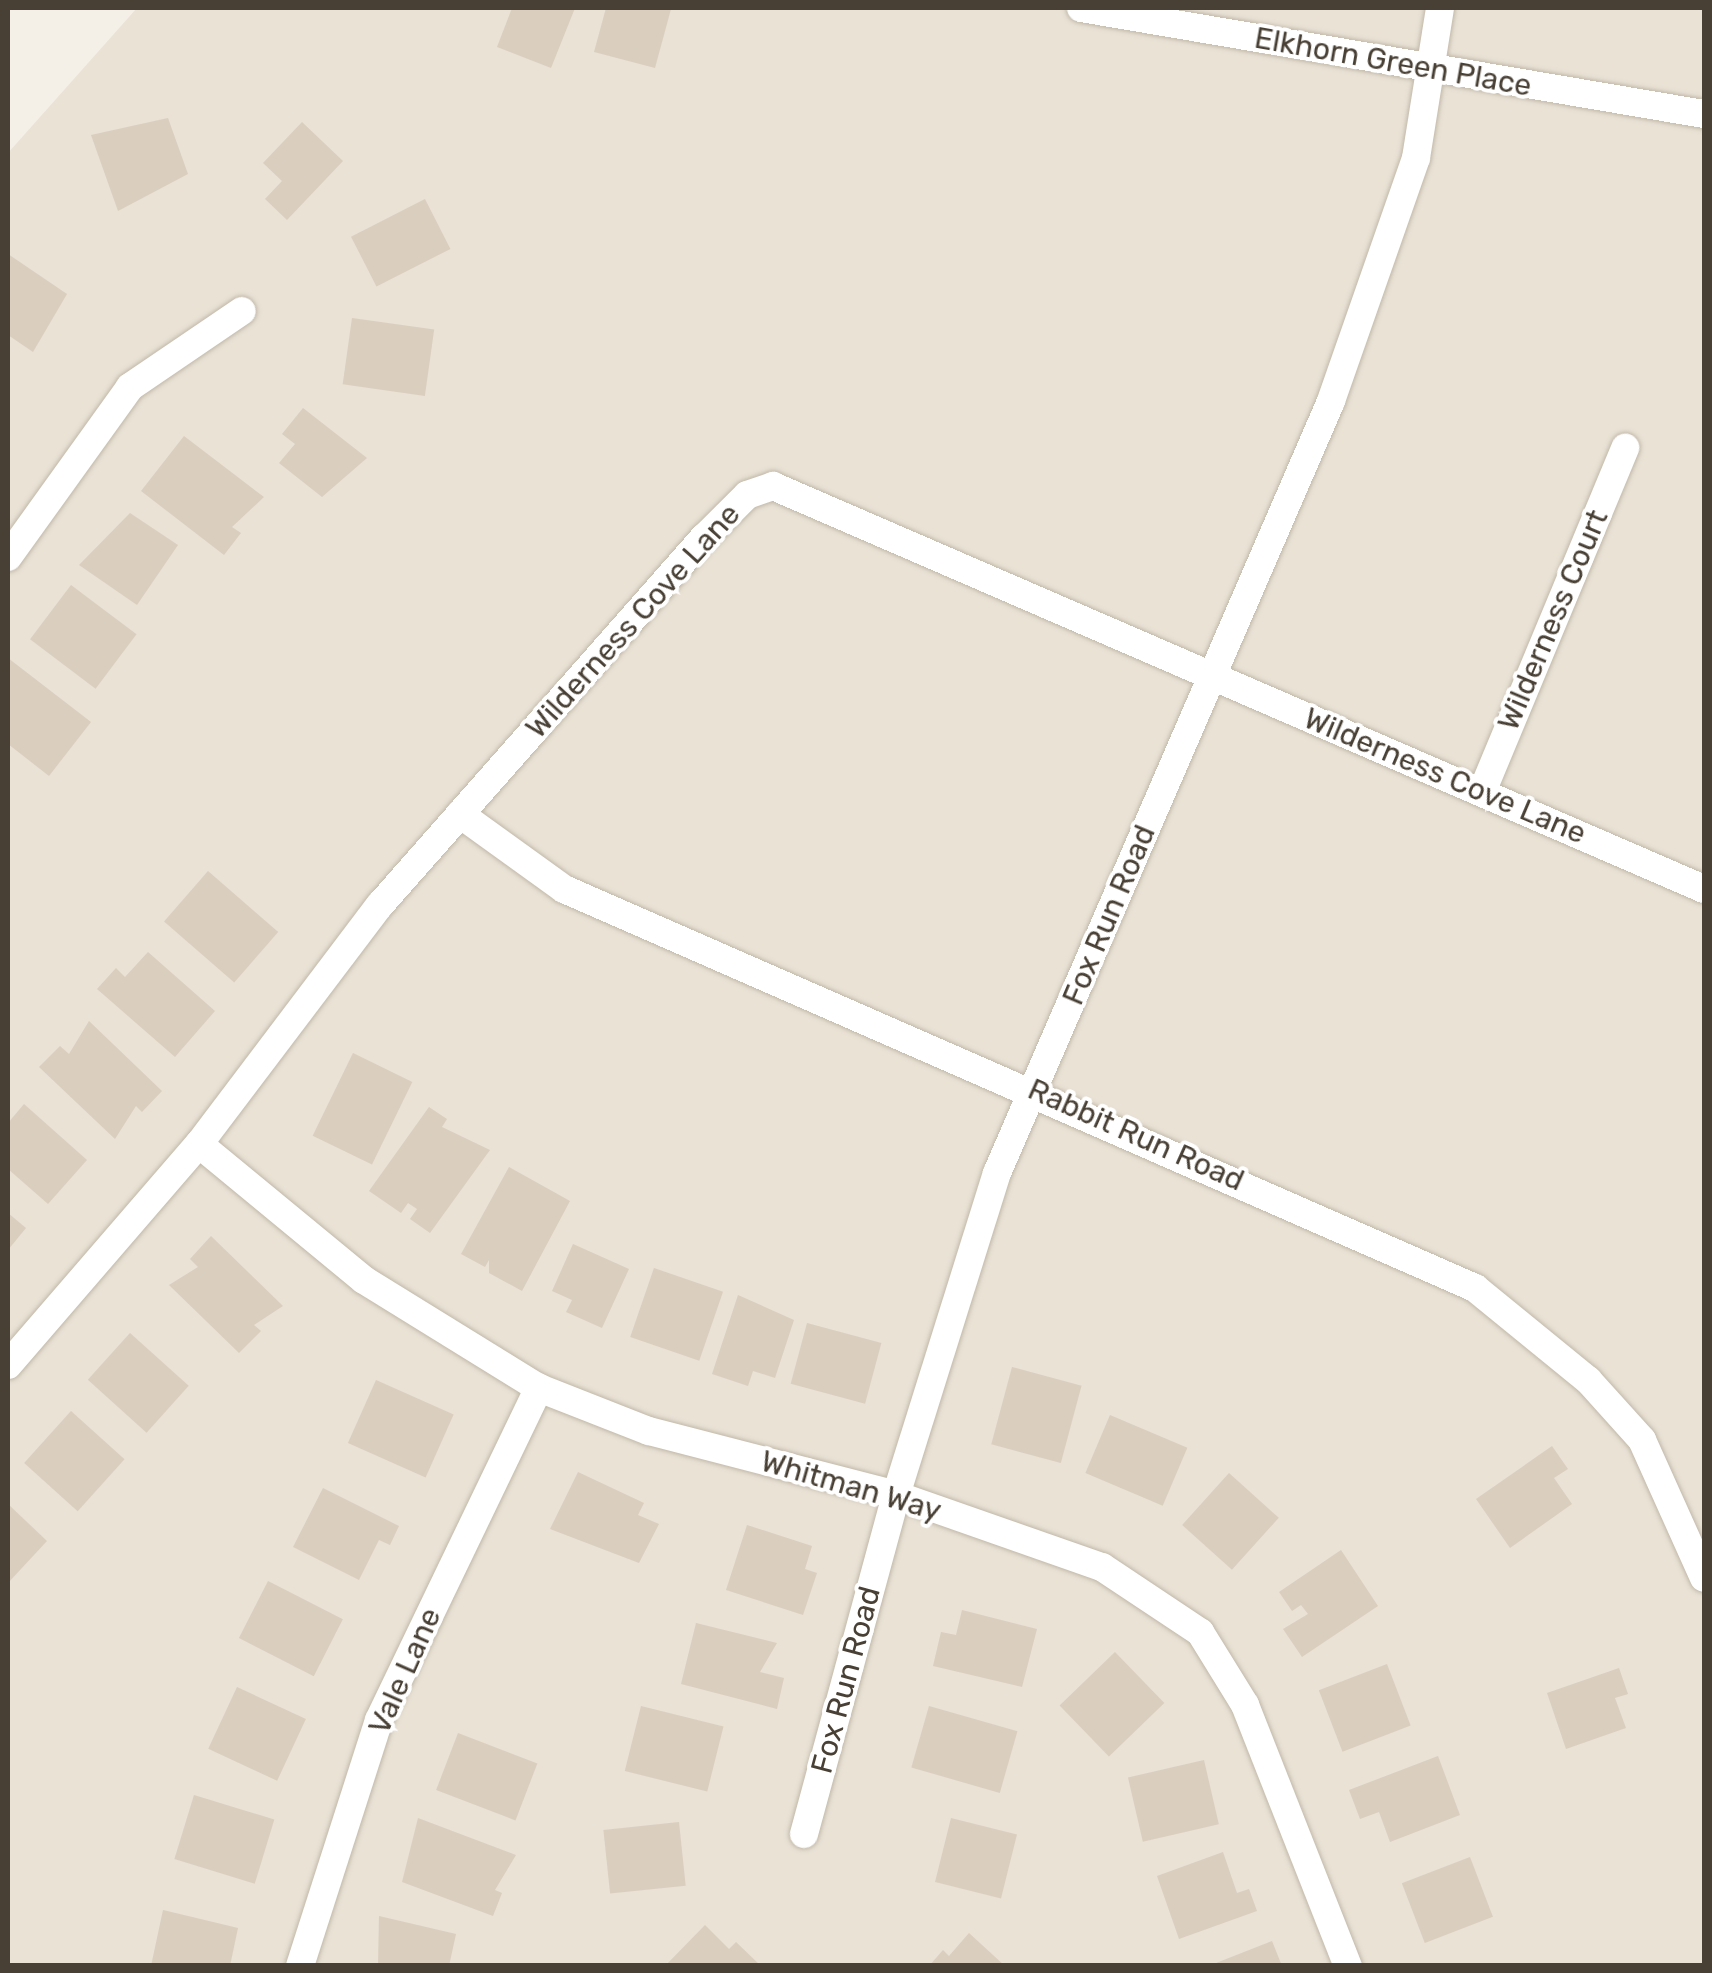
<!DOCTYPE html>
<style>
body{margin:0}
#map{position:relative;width:1712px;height:1973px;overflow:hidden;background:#f5f0e7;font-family:Rubik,sans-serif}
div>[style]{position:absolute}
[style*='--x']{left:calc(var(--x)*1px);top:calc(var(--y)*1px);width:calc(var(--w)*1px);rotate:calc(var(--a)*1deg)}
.residential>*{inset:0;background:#e9e2d5}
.building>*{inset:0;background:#dacebf;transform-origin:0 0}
.roads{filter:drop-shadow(0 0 2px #c1b8a9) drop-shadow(0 0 2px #c1b8a9)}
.street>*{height:28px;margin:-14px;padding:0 14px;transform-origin:14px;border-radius:14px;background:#fff}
span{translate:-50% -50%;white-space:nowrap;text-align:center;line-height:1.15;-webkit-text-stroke:8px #fff;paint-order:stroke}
.street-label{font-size:30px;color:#494035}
.frame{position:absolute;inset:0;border:10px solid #494035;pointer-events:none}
</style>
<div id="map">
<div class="residential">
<div style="clip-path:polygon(137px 8px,1704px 8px,1704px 1965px,8px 1966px,8px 153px)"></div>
</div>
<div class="building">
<div style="clip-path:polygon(512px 8px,575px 8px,551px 68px,497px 47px)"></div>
<div style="clip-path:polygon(606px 8px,671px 9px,655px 68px,594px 52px)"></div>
<div style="clip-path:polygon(168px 118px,188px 174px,118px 211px,91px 135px)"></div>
<div style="clip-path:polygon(302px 122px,343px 161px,287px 220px,265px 199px,282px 181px,263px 163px)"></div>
<div style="left:425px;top:199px;width:56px;height:83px;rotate:63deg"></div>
<div style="clip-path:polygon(8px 254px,67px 294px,33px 352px,8px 335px)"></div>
<div style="left:352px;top:318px;width:83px;height:67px;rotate:8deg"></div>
<div style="clip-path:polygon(303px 408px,367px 458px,322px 497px,279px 463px,295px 444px,282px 434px)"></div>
<div style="clip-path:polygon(184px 436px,264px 497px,232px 527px,241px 533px,224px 555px,141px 491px)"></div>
<div style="clip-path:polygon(130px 513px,178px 545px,137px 605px,79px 565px)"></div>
<div style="left:71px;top:585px;width:82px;height:68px;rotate:37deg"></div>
<div style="clip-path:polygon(8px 658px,91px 722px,49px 776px,8px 744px)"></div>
<div style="left:208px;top:871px;width:93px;height:67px;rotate:41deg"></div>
<div style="clip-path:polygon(148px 952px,215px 1011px,175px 1057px,97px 989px,116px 968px,125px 977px)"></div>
<div style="clip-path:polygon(89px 1021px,162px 1091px,142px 1112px,136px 1106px,115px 1139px,39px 1067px,60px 1046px,69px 1054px)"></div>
<div style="left:353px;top:1053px;width:66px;height:92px;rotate:26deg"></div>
<div style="clip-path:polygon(24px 1104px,87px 1160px,48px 1204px,8px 1169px,8px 1123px)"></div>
<div style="clip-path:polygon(429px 1107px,447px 1119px,442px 1127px,490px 1150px,430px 1233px,410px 1219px,417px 1209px,408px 1203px,401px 1213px,369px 1191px)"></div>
<div style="clip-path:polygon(509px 1167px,570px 1201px,522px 1291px,489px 1273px,489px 1260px,485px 1267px,461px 1254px)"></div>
<div style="clip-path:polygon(8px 1213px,26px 1228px,8px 1250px)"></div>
<div style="clip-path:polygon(211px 1236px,283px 1306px,254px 1325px,261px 1331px,239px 1353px,169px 1285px,198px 1267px,190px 1259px)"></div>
<div style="clip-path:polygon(573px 1244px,629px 1269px,602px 1328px,566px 1312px,572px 1300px,552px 1291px)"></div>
<div style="left:654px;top:1268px;width:73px;height:73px;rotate:19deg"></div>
<div style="clip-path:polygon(738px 1295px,794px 1320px,775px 1378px,753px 1371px,748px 1386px,712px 1374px)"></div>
<div style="left:807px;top:1323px;width:77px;height:63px;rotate:15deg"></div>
<div style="left:130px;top:1333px;width:79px;height:63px;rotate:42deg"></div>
<div style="left:1012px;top:1367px;width:72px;height:80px;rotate:15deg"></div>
<div style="left:376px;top:1380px;width:85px;height:69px;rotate:24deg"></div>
<div style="left:71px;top:1411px;width:72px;height:70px;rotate:42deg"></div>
<div style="left:1110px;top:1415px;width:84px;height:63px;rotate:23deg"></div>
<div style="clip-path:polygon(1552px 1446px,1568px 1469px,1554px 1478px,1572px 1504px,1510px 1548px,1476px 1499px)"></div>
<div style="clip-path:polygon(578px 1472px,644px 1503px,638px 1515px,659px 1524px,639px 1563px,550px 1529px)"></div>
<div style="left:1229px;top:1473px;width:67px;height:70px;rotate:42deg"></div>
<div style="clip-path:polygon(323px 1488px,399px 1526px,390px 1545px,379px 1540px,359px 1580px,293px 1547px)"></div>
<div style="clip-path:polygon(8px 1504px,47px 1541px,8px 1583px)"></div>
<div style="clip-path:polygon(747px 1525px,812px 1546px,805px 1569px,817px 1573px,803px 1615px,726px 1590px)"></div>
<div style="clip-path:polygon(1341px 1550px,1378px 1606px,1302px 1657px,1283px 1629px,1308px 1614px,1301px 1605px,1292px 1611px,1279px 1592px)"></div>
<div style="left:268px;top:1581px;width:84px;height:64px;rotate:27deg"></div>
<div style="clip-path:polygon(962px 1610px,1037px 1629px,1022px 1687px,933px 1666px,941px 1632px,956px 1635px)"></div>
<div style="clip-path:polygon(696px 1623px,777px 1643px,760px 1672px,784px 1678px,777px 1709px,681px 1684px)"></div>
<div style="left:1115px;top:1652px;width:71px;height:77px;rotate:46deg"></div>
<div style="left:1387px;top:1664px;width:66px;height:73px;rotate:69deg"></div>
<div style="clip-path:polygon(1619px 1668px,1628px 1694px,1615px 1698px,1626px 1728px,1566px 1749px,1547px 1693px)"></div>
<div style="left:237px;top:1687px;width:76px;height:68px;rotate:25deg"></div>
<div style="left:641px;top:1706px;width:85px;height:67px;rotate:14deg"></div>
<div style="left:929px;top:1706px;width:92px;height:64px;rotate:16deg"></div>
<div style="left:458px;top:1733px;width:85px;height:61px;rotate:21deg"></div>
<div style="clip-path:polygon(1438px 1756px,1460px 1815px,1390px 1842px,1379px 1812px,1360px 1819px,1349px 1790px)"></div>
<div style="left:1204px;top:1760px;width:66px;height:78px;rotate:77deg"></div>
<div style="left:194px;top:1795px;width:84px;height:67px;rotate:17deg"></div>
<div style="clip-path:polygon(418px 1818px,516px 1855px,495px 1890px,502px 1893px,493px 1916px,402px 1882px)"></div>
<div style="left:951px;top:1818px;width:68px;height:66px;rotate:14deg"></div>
<div style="left:679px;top:1822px;width:64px;height:76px;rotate:84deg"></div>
<div style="clip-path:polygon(1223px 1852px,1237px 1893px,1249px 1889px,1257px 1911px,1179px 1939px,1157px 1876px)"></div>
<div style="left:1470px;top:1857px;width:64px;height:73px;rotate:69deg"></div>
<div style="clip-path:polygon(163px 1910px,238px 1928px,230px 1966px,151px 1966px)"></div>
<div style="clip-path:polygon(379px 1916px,456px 1934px,449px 1966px,378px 1966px)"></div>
<div style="clip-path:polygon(705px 1925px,729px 1949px,736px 1942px,761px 1966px,665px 1966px)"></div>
<div style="clip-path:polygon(969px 1933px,1005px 1966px,929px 1966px,943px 1950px,949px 1956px)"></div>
<div style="clip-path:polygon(1272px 1941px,1282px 1966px,1211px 1966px,1211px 1965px)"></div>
</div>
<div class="roads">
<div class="street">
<div style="--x:1081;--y:8;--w:632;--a:9.66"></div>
<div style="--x:8;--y:557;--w:209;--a:-54.3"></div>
<div style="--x:130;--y:387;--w:135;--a:-34.2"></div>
<div style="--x:1482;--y:792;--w:373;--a:-67.4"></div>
<div style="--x:460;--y:814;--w:128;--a:35.8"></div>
<div style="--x:564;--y:889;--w:995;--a:23.65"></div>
<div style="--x:1475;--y:1288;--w:146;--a:39.2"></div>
<div style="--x:1588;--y:1380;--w:81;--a:48"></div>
<div style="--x:1642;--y:1440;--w:151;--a:65.8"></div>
<div style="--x:199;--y:1144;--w:214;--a:39.5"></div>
<div style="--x:364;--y:1280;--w:206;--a:31.7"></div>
<div style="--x:539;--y:1388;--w:118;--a:21.4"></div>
<div style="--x:649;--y:1431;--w:255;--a:14.5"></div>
<div style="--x:896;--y:1495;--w:218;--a:19.3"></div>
<div style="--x:1102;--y:1567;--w:118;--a:33.6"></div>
<div style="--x:1200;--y:1632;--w:86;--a:58.3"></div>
<div style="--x:1245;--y:1705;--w:281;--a:68.5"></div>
<div style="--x:8;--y:1365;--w:292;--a:-49.2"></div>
<div style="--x:199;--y:1144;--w:300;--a:-52.9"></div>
<div style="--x:380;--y:905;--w:491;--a:-48.6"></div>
<div style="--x:705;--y:537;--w:59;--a:-45"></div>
<div style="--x:747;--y:495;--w:28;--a:-19"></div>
<div style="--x:773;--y:486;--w:1014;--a:23.41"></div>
<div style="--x:804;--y:1834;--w:351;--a:-74.8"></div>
<div style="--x:896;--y:1495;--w:337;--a:-72.6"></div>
<div style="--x:997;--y:1173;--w:841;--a:-66.6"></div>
<div style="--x:1331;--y:401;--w:257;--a:-70.7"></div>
<div style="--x:1416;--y:158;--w:152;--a:-80.9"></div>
<div style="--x:300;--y:1966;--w:258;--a:-72.2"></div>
<div style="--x:379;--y:1720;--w:369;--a:-64.3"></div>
</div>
</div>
<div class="street-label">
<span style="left:1393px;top:62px;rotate:10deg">Elkhorn Green Place</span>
<span style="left:1553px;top:620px;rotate:-67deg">Wilderness Court</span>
<span style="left:633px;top:621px;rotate:-48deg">Wilderness Cove Lane</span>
<span style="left:1445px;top:776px;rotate:23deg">Wilderness Cove Lane</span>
<span style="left:1109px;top:915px;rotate:-67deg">Fox Run Road</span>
<span style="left:1136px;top:1135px;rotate:24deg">Rabbit Run Road</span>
<span style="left:851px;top:1486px;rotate:16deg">Whitman Way</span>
<span style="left:405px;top:1671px;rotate:-66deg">Vale Lane</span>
<span style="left:846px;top:1680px;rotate:-75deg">Fox Run Road</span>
</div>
<div class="frame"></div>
</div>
